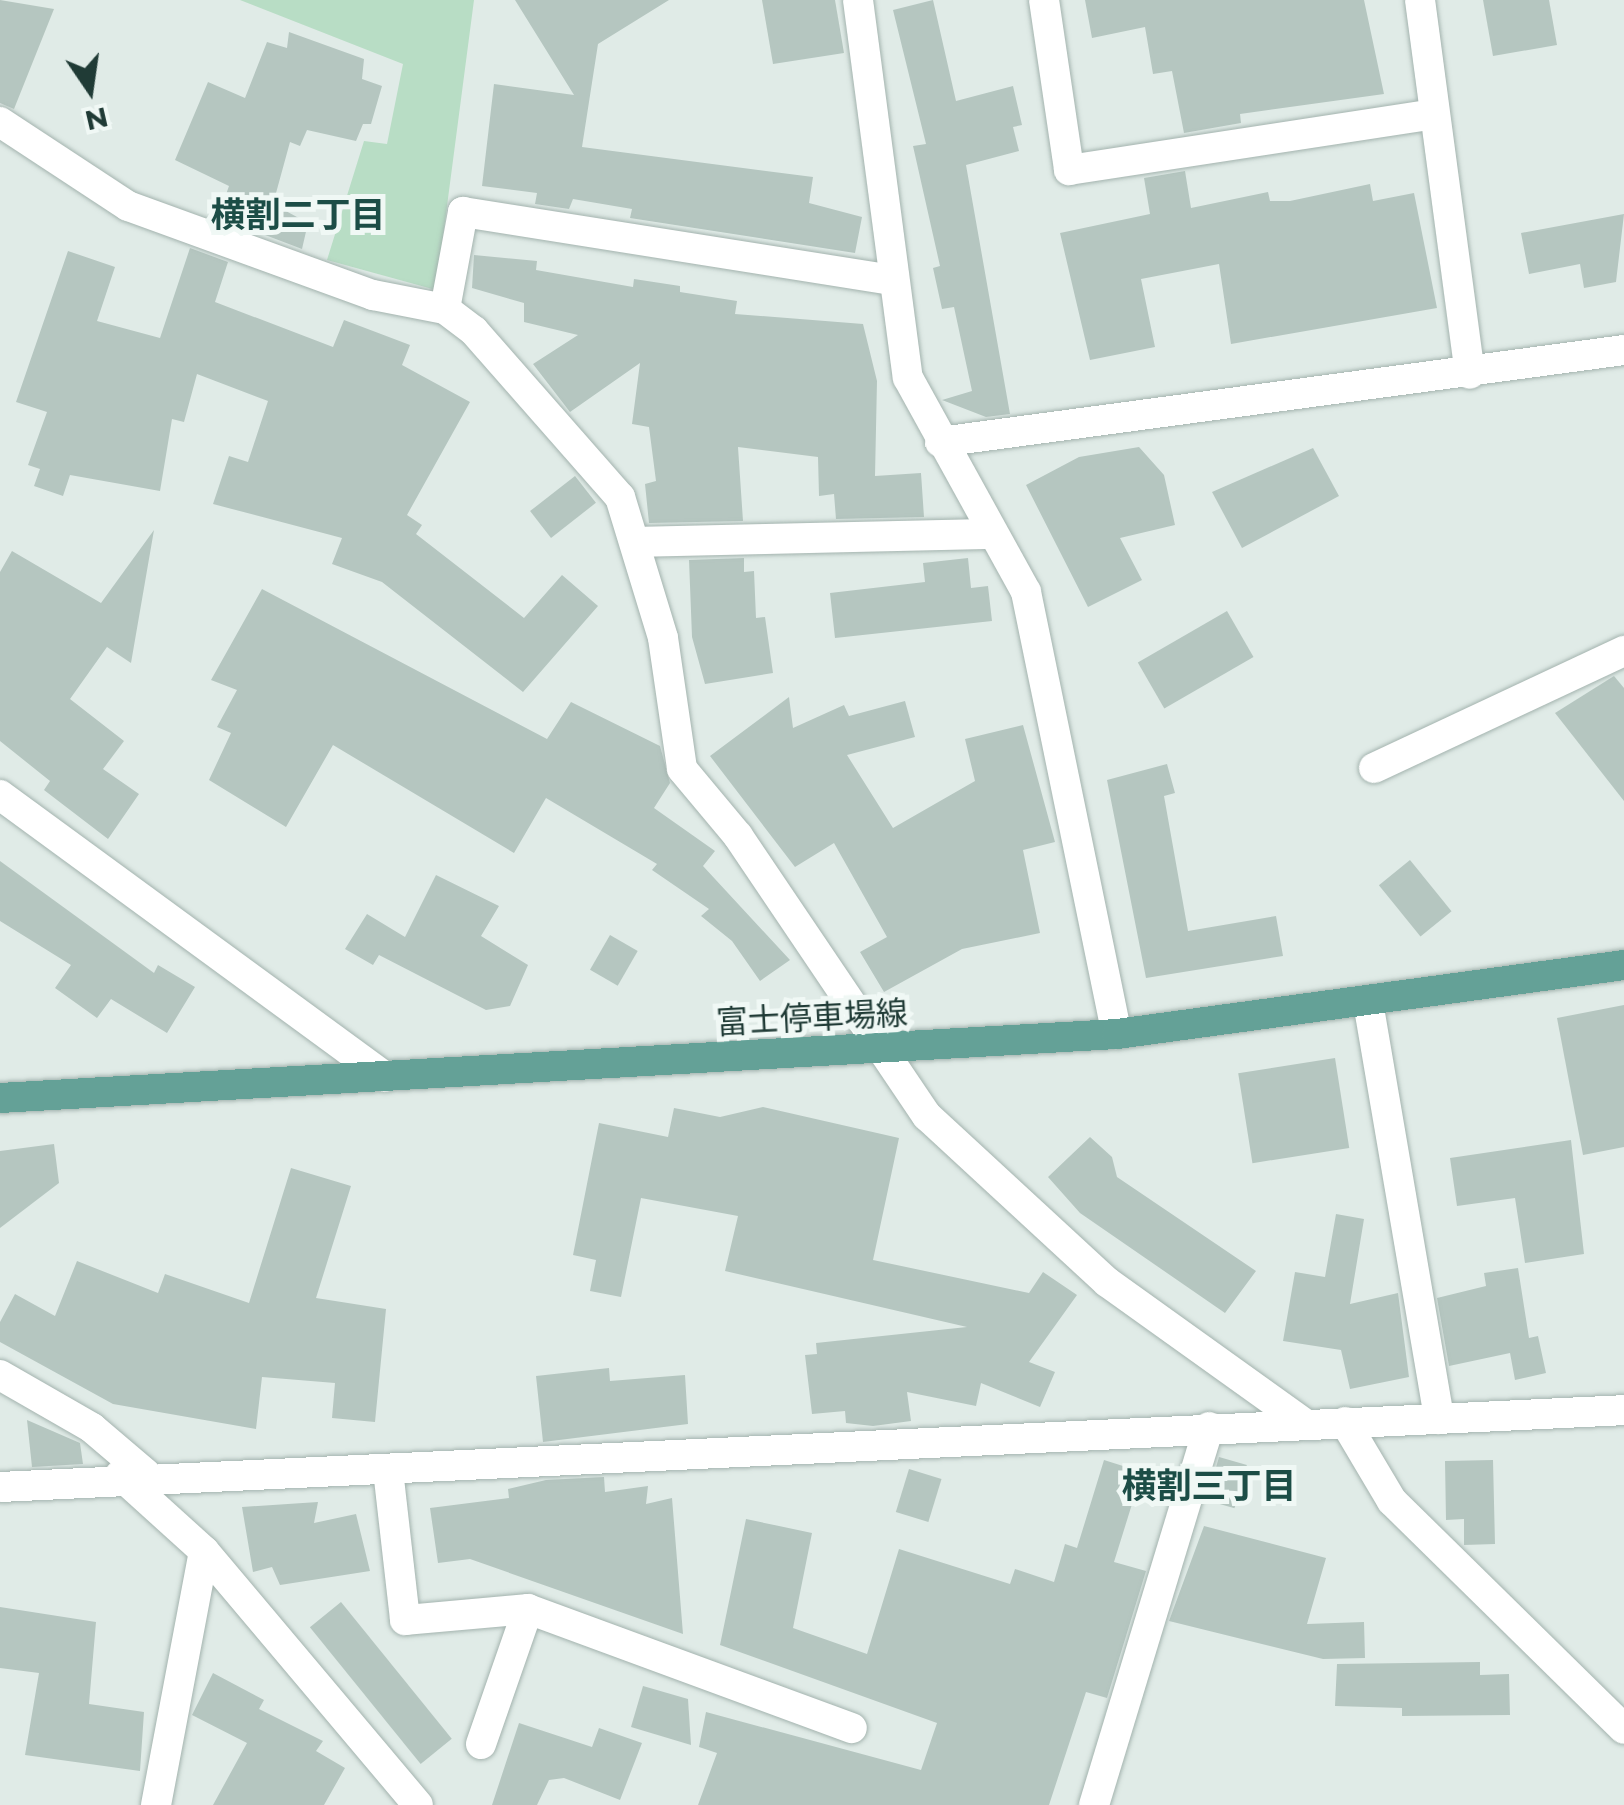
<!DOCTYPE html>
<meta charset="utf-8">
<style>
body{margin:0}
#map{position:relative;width:1624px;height:1805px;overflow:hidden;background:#e0ebe7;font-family:Montserrat,"Noto Sans JP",sans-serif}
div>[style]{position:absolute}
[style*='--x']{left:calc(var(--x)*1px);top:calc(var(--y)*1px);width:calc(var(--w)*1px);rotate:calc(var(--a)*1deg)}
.green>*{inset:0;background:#b8ddc5}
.building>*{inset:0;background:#b5c6c0;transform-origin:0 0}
.roads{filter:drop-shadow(0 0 2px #a3b3ae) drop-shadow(0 0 2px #a3b3ae)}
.minor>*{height:30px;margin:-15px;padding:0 15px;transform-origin:15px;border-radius:15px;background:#fff}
.major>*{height:30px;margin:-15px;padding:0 15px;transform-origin:15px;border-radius:15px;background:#64a197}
span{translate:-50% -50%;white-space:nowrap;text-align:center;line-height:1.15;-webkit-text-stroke:10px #f0f8f5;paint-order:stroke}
.street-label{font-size:32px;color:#203b36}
.neighbourhood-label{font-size:35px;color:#1c4d46;font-weight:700}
.north{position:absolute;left:40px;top:40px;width:100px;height:100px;-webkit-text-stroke:8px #f0f8f5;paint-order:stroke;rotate:167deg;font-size:28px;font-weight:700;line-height:40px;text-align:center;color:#203b36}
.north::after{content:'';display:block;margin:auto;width:35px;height:45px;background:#203b36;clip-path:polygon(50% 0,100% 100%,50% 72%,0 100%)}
</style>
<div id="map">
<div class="green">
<div style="clip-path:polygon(240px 0,474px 0,436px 290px,327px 260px,364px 141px,387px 144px,403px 64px)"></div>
</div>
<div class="building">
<div style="clip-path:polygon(0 0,54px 9px,14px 109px,0 103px)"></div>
<div style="clip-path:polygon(515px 0,669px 0,598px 44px,582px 147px,813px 177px,809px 203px,862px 217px,855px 253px,630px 218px,632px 209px,573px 199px,569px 209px,535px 204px,537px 193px,482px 186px,494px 84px,574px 95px)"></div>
<div style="clip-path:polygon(762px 0,835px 0,844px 53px,773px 64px)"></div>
<div style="clip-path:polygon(933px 0,956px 101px,1013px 86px,1022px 125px,1013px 127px,1019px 151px,966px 165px,1010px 414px,986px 417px,942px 400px,972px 391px,954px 307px,942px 309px,933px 268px,940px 266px,913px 146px,926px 144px,893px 10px)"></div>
<div style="clip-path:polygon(1085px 0,1364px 0,1384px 94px,1240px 114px,1241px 123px,1184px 133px,1172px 71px,1153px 74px,1145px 27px,1092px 38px)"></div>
<div style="clip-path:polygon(1483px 0,1549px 0,1557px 45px,1493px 56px)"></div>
<div style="clip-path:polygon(289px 32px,364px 59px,362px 79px,382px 86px,371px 124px,363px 124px,356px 141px,307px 130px,300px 146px,290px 142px,273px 204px,308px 223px,302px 249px,218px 217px,229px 186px,175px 160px,208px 82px,245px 98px,267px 42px,287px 48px)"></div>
<div style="clip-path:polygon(1185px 171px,1191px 208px,1268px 192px,1270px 201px,1290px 201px,1370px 184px,1373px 201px,1414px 193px,1437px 308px,1231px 344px,1219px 264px,1141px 279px,1155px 347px,1090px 360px,1060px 233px,1150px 214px,1144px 178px)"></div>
<div style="clip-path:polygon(1624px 214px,1616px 282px,1584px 288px,1580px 264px,1529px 274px,1521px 233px)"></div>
<div style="clip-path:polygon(190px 248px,228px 262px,215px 302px,333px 347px,344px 320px,410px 345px,402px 365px,470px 402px,407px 515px,422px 525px,416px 534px,524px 618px,562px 575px,598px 606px,523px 692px,382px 582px,332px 564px,342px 538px,213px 504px,229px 456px,248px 462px,268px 401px,197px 374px,184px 422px,172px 419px,160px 491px,70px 475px,63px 496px,34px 486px,40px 469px,28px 465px,47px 412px,16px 402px,68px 251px,115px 267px,97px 321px,160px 338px)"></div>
<div style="clip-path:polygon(474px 255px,537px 261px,536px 270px,633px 287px,634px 279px,680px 286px,680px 292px,737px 301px,735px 314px,863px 324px,877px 381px,875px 476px,921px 473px,924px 517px,836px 519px,834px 494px,819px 496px,818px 457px,738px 447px,743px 521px,649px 523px,645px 484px,656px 481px,649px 427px,632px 424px,640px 363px,570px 412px,533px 364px,578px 335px,524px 322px,524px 303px,472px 288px)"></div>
<div style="clip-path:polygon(1139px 447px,1164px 475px,1175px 525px,1120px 538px,1142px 580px,1088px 607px,1026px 485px,1079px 457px)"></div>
<div style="clip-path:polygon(1313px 448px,1339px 496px,1242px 548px,1212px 492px)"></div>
<div style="left:575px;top:476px;width:34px;height:57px;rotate:52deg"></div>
<div style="clip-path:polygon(154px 530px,131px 663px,107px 647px,70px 699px,124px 741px,103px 769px,139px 794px,108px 839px,44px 790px,50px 781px,0 741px,0 572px,12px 551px,101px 603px)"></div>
<div style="clip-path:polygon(744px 558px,744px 572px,754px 571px,756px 618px,765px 617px,773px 673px,705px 684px,692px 637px,689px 560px)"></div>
<div style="clip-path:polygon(968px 558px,971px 588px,988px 586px,992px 621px,835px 638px,830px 593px,925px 582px,923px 563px)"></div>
<div style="clip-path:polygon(262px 589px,547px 739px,571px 702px,660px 746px,670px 783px,654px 808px,715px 851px,703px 866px,790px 960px,760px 981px,732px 941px,701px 916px,709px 909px,652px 870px,657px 864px,546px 798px,514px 853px,333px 745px,286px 827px,209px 780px,231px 733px,217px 727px,237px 690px,211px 680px)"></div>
<div style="left:1227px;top:611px;width:53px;height:103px;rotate:60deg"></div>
<div style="clip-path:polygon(1614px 676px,1624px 688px,1624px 801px,1555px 713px)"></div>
<div style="clip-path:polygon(789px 697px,793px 728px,844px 705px,849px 716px,905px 701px,915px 737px,847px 755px,893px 828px,975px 781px,965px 739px,1023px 725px,1055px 842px,1023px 850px,1040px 933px,962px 949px,884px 992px,860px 952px,887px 937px,834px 843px,795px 867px,710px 756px)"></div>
<div style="clip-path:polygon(1167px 764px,1175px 793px,1164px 796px,1188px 931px,1276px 916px,1283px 956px,1146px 978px,1107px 780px)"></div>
<div style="left:1410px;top:860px;width:66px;height:40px;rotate:51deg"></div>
<div style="clip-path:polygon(0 861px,154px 973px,158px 965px,195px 987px,167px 1033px,111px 999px,97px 1018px,55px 988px,71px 965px,0 921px)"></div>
<div style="clip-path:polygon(436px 875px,499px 906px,481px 936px,528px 965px,510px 1006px,486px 1010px,379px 955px,373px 965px,345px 949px,367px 914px,405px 937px)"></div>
<div style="left:610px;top:935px;width:32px;height:40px;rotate:30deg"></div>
<div style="clip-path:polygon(1624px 1005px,1624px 1147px,1583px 1155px,1557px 1018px)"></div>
<div style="left:1335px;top:1058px;width:91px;height:98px;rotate:81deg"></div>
<div style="clip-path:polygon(763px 1107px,899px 1138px,873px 1260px,1029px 1293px,1043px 1272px,1077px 1295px,1029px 1362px,1055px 1372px,1040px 1407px,981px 1383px,976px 1406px,907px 1392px,911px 1421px,873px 1426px,846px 1423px,845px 1411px,812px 1414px,805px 1355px,817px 1354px,816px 1343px,967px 1327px,725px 1271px,738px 1216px,641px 1198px,621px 1297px,590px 1291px,596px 1260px,573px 1255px,599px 1123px,668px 1137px,674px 1108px,720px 1117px)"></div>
<div style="clip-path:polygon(1090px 1137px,1112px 1157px,1117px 1177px,1256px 1271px,1225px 1313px,1080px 1213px,1048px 1177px)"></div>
<div style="clip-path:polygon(1571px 1140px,1584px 1254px,1525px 1263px,1515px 1198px,1457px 1206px,1450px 1158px)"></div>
<div style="clip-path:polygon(54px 1144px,59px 1183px,0 1228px,0 1151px)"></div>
<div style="clip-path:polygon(291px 1168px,351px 1186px,316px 1298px,386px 1309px,375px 1422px,332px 1418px,335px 1383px,262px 1377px,256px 1429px,113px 1404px,0 1342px,0 1322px,15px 1294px,55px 1316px,77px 1261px,158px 1293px,165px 1274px,249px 1303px)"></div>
<div style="clip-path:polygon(1336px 1214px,1364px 1219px,1350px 1304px,1398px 1293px,1409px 1377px,1350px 1389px,1341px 1350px,1283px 1341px,1295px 1272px,1325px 1277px)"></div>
<div style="clip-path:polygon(1518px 1268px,1529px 1338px,1538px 1336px,1546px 1373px,1515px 1380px,1510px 1353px,1449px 1366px,1437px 1298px,1486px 1286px,1484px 1273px)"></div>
<div style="clip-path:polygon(609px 1368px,610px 1381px,685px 1375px,688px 1424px,543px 1442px,536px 1376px)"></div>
<div style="clip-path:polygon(27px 1420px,80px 1443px,83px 1464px,32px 1467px)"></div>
<div style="left:1219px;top:1457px;width:29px;height:45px;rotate:16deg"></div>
<div style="clip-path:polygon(1104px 1460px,1142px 1472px,1114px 1562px,1146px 1571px,1107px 1698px,1086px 1692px,1049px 1805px,698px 1805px,717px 1753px,699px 1747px,706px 1712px,921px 1770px,937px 1723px,720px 1645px,746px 1519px,812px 1533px,793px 1628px,867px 1654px,899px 1549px,1010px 1584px,1015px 1569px,1054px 1582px,1065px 1544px,1077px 1548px)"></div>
<div style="clip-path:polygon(1493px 1460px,1495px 1544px,1464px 1545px,1464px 1519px,1446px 1520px,1445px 1461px)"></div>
<div style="left:909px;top:1469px;width:34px;height:45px;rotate:17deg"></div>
<div style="clip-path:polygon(604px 1477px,605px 1492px,648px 1486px,646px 1504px,672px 1498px,683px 1634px,470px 1559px,438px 1563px,430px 1508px,509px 1498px,508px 1489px,546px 1480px)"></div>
<div style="clip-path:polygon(318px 1502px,314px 1523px,356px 1514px,370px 1571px,280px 1585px,272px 1567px,253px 1572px,242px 1507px)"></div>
<div style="clip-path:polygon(1204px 1526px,1326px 1558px,1307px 1624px,1364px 1622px,1365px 1658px,1323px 1659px,1169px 1621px)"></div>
<div style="left:341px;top:1602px;width:176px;height:40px;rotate:51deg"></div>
<div style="clip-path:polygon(0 1607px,96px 1622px,89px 1704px,144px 1712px,140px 1771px,25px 1755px,39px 1673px,0 1668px)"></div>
<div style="clip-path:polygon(1480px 1662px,1480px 1675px,1509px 1674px,1510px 1715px,1402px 1716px,1402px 1708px,1335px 1706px,1337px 1664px)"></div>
<div style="clip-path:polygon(213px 1673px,264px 1700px,259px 1709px,323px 1741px,316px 1751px,345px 1768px,324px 1805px,213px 1805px,247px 1743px,192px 1715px)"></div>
<div style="clip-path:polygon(643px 1686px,688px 1699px,691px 1745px,631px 1727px)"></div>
<div style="clip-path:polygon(519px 1723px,592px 1747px,599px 1728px,642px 1743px,620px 1800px,564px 1778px,549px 1780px,537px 1805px,492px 1805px)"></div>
</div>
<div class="roads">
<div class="minor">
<div style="--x:858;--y:0;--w:381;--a:82.5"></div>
<div style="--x:908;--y:378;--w:244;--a:61.1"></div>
<div style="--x:1026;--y:592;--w:451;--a:78.4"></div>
<div style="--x:1044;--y:0;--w:172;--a:81.6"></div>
<div style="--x:1069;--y:170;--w:369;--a:-8.7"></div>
<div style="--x:1420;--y:0;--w:377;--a:82.4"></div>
<div style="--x:0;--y:122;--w:153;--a:33.3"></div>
<div style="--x:128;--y:206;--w:261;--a:20"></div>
<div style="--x:373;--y:295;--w:73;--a:11"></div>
<div style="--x:445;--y:309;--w:36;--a:37"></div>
<div style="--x:474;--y:331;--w:221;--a:48.7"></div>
<div style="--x:620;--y:497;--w:147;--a:73"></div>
<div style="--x:663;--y:638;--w:132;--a:81.7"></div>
<div style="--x:682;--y:769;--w:87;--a:50.1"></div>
<div style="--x:738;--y:836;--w:338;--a:56"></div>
<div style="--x:927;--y:1116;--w:245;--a:42.7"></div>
<div style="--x:1107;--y:1282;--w:242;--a:35.6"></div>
<div style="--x:445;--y:309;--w:99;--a:-79.5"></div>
<div style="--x:463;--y:212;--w:432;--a:9"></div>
<div style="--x:940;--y:442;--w:690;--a:-7.66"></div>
<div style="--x:637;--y:542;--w:356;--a:-1.3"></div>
<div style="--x:1374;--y:768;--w:276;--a:-25.1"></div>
<div style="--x:0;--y:795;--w:477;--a:36.2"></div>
<div style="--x:1368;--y:1002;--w:423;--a:80.3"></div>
<div style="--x:0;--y:1375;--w:106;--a:29.9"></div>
<div style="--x:92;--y:1428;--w:71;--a:40.4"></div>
<div style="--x:1345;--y:1422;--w:92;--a:59.3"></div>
<div style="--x:1392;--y:1501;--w:325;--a:44.5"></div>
<div style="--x:388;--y:1470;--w:151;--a:83.5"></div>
<div style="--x:405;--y:1620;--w:123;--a:-5.1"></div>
<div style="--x:528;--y:1609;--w:345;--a:20.2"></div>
<div style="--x:120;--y:1475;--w:113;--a:42.1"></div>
<div style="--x:204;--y:1551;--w:332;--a:49.9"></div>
<div style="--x:0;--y:1487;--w:1626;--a:-2.71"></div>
<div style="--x:481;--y:1744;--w:143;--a:-70.8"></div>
<div style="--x:156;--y:1805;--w:258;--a:-79.3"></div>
<div style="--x:1094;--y:1805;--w:395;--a:-73.1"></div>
</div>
<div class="major">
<div style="--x:0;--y:1098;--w:1119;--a:-3.28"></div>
<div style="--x:1117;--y:1034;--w:512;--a:-7.75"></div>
</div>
</div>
<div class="street-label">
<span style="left:812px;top:1018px;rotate:-3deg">富士停車場線</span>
</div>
<div class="neighbourhood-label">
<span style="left:298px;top:215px">横割二丁目</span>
<span style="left:1209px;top:1486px">横割三丁目</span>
</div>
<div class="north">N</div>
</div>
